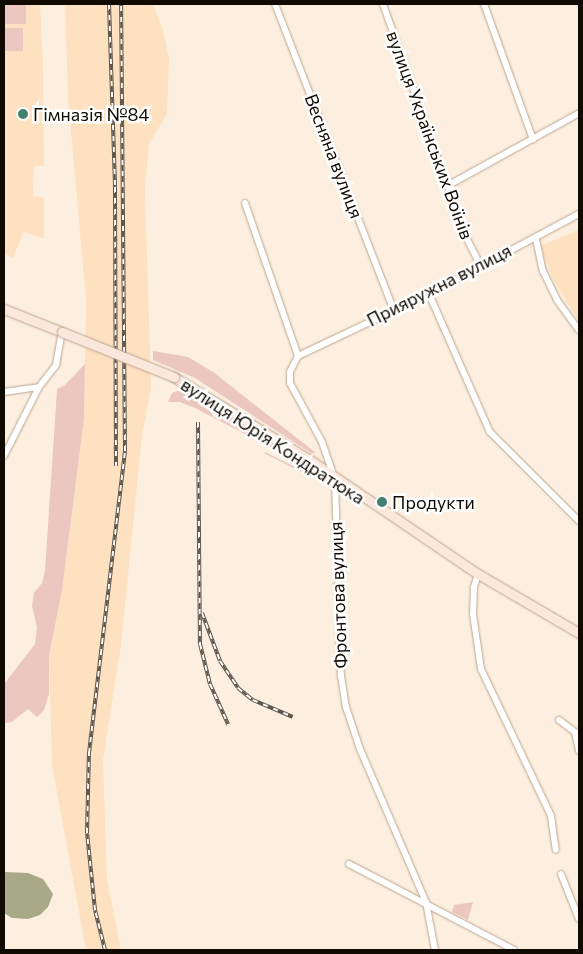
<!DOCTYPE html>
<meta charset="utf-8">
<style>
body{margin:0}
#map{position:relative;width:583px;height:954px;overflow:hidden;background:#fdefe0;font-family:Commissioner,sans-serif}
div>[style]{position:absolute}
[style*='--x']{left:calc(var(--x)*1px);top:calc(var(--y)*1px);width:calc(var(--w)*1px);rotate:calc(var(--a)*1deg)}
.built>*{inset:0;background:#fee1c1}
.green>*{inset:0;background:#ecc7c1;transform-origin:0 0}
.water>*{inset:0;background:#a7a987}
.roads{filter:drop-shadow(0 0 1px #bba58d) drop-shadow(0 0 1px #bba58d)}
.street>*{height:6px;margin:-3px;padding:0 3px;transform-origin:3px;border-radius:3px;background:#fff}
.secondary>*{height:9px;margin:-4.5px;padding:0 4.5px;transform-origin:4.5px;border-radius:4.5px;background:#fbe7dc}
.rail>*{height:4px;margin-top:-2px;transform-origin:0;background:repeating-linear-gradient(90deg,#fff 0 5.5px,#5f564c 0 11px);box-sizing:border-box;border-block:1px solid #5f564c}
.bridges{filter:drop-shadow(0 0 1px #bba58d) drop-shadow(0 0 1px #bba58d)}
.secondary-bridge>*{height:9px;margin:-4.5px;padding:0 4.5px;transform-origin:4.5px;border-radius:4.5px;background:#fbe7dc}
.dots>*{width:14px;height:14px;translate:-50% -50%;box-sizing:border-box;border:2px solid #fff;border-radius:50%}
span{translate:-50% -50%;white-space:nowrap;text-align:center;line-height:1.15;-webkit-text-stroke:5px #fff;paint-order:stroke}
.poi-label{font-size:18px;color:#110a03}
.left{translate:0 -50%;text-align:left}
.street-label{font-size:18px;color:#110a03}
.frame{position:absolute;inset:0;border:5px solid #110a03;pointer-events:none}
</style>
<div id="map">
<div class="built">
<div style="clip-path:polygon(4px 4px,40px 4px,43px 63px,44px 166px,34px 166px,33px 196px,44px 197px,44px 239px,24px 232px,13px 258px,4px 254px)"></div>
<div style="clip-path:polygon(65px 4px,153px 4px,163px 30px,169px 59px,167px 114px,149px 144px,145px 188px,151px 388px,142px 435px,121px 645px,103px 760px,107px 879px,121px 950px,86px 950px,52px 765px,49px 656px,62px 590px,84px 419px,86px 299px,68px 98px)"></div>
<div style="clip-path:polygon(579px 230px,579px 322px,553px 279px,540px 246px)"></div>
</div>
<div class="green">
<div style="left:4px;top:4px;width:22px;height:20px"></div>
<div style="left:4px;top:28px;width:19px;height:23px"></div>
<div style="clip-path:polygon(153px 351px,188px 357px,213px 372px,316px 453px,311px 453px,195px 378px,153px 360px)"></div>
<div style="clip-path:polygon(85px 364px,84px 419px,62px 590px,49px 656px,49px 694px,44px 710px,37px 717px,28px 709px,12px 722px,6px 723px,4px 721px,4px 684px,35px 644px,37px 627px,32px 606px,34px 593px,42px 583px,45px 571px,57px 389px,65px 385px)"></div>
<div style="clip-path:polygon(179px 390px,265px 438px,310px 468px,195px 408px,180px 402px,168px 402px,172px 393px)"></div>
<div style="clip-path:polygon(265px 452px,303px 471px,305px 474px,264px 453px)"></div>
<div style="clip-path:polygon(473px 902px,468px 920px,452px 912px,454px 905px)"></div>
</div>
<div class="water">
<div style="clip-path:polygon(4px 872px,28px 873px,43px 879px,53px 894px,48px 907px,40px 915px,28px 919px,12px 918px,4px 913px)"></div>
</div>
<div class="roads">
<div class="street">
<div style="--x:275;--y:4;--w:327;--a:68.8"></div>
<div style="--x:383;--y:4;--w:247;--a:70.4"></div>
<div style="--x:466;--y:237;--w:30;--a:63"></div>
<div style="--x:484;--y:4;--w:144;--a:70.1"></div>
<div style="--x:447;--y:186;--w:151;--a:-28.9"></div>
<div style="--x:245;--y:203;--w:162;--a:70.9"></div>
<div style="--x:298;--y:356;--w:18;--a:117"></div>
<div style="--x:290;--y:372;--w:11;--a:90"></div>
<div style="--x:290;--y:383;--w:67;--a:61.5"></div>
<div style="--x:322;--y:442;--w:39;--a:71"></div>
<div style="--x:335;--y:479;--w:197;--a:88.3"></div>
<div style="--x:341;--y:676;--w:31;--a:81"></div>
<div style="--x:346;--y:707;--w:44;--a:71.6"></div>
<div style="--x:360;--y:749;--w:167;--a:66.7"></div>
<div style="--x:426;--y:902;--w:49;--a:79.4"></div>
<div style="--x:536;--y:239;--w:33;--a:78"></div>
<div style="--x:543;--y:271;--w:32;--a:64"></div>
<div style="--x:557;--y:300;--w:37;--a:54"></div>
<div style="--x:429;--y:294;--w:151;--a:66.2"></div>
<div style="--x:490;--y:432;--w:126;--a:45"></div>
<div style="--x:298;--y:356;--w:145;--a:-25.3"></div>
<div style="--x:429;--y:294;--w:170;--a:-28.1"></div>
<div style="--x:4;--y:392;--w:35;--a:-8"></div>
<div style="--x:4;--y:456;--w:77;--a:-63.1"></div>
<div style="--x:39;--y:387;--w:28;--a:-52"></div>
<div style="--x:56;--y:365;--w:34;--a:-80"></div>
<div style="--x:478;--y:574;--w:14;--a:107"></div>
<div style="--x:474;--y:587;--w:27;--a:92"></div>
<div style="--x:473;--y:614;--w:56;--a:81.7"></div>
<div style="--x:481;--y:669;--w:163;--a:64.5"></div>
<div style="--x:551;--y:816;--w:34;--a:82"></div>
<div style="--x:559;--y:720;--w:20;--a:37"></div>
<div style="--x:575;--y:732;--w:19;--a:78"></div>
<div style="--x:349;--y:864;--w:186;--a:27.5"></div>
<div style="--x:561;--y:874;--w:48;--a:68.2"></div>
</div>
<div class="secondary">
<div style="--x:4;--y:309;--w:62;--a:21.6"></div>
<div style="--x:174;--y:377;--w:163;--a:31.4"></div>
<div style="--x:313;--y:462;--w:199;--a:34.2"></div>
<div style="--x:478;--y:574;--w:117;--a:30.3"></div>
</div>
</div>
<div class="rail">
<div style="--x:109;--y:4;--w:183;--a:88.1"></div>
<div style="--x:115;--y:187;--w:279;--a:89.8"></div>
<div style="--x:198;--y:422;--w:222;--a:89.5"></div>
<div style="--x:200;--y:644;--w:41;--a:76"></div>
<div style="--x:210;--y:684;--w:44;--a:65.8"></div>
<div style="--x:202;--y:613;--w:51;--a:69.4"></div>
<div style="--x:220;--y:661;--w:32;--a:56"></div>
<div style="--x:238;--y:688;--w:19;--a:39"></div>
<div style="--x:253;--y:700;--w:43;--a:23"></div>
<div style="--x:105;--y:950;--w:41;--a:-104"></div>
<div style="--x:95;--y:910;--w:77;--a:-95.9"></div>
<div style="--x:87;--y:833;--w:80;--a:-88.6"></div>
<div style="--x:89;--y:753;--w:304;--a:-83.2"></div>
<div style="--x:125;--y:451;--w:447;--a:-90.5"></div>
</div>
<div class="bridges">
<div class="secondary-bridge">
<div style="--x:62;--y:332;--w:121;--a:21.9"></div>
</div>
</div>
<div class="dots">
<div style="left:23px;top:114px;background:#42816e"></div>
<div style="left:382px;top:502px;background:#42816e"></div>
</div>
<div class="poi-label">
<span class="left" style="left:33px;top:114px">Гімназія №84</span>
<span class="left" style="left:392px;top:502px">Продукти</span>
</div>
<div class="street-label">
<span style="left:430px;top:135px;rotate:70deg">вулиця Українських Воїнів</span>
<span style="left:334px;top:156px;rotate:69deg">Весняна вулиця</span>
<span style="left:439px;top:285px;rotate:-27deg">Прияружна вулиця</span>
<span style="left:273px;top:441px;rotate:33deg">вулиця Юрія Кондратюка</span>
<span style="left:338px;top:595px;rotate:-92deg">Фронтова вулиця</span>
</div>
<div class="frame"></div>
</div>
